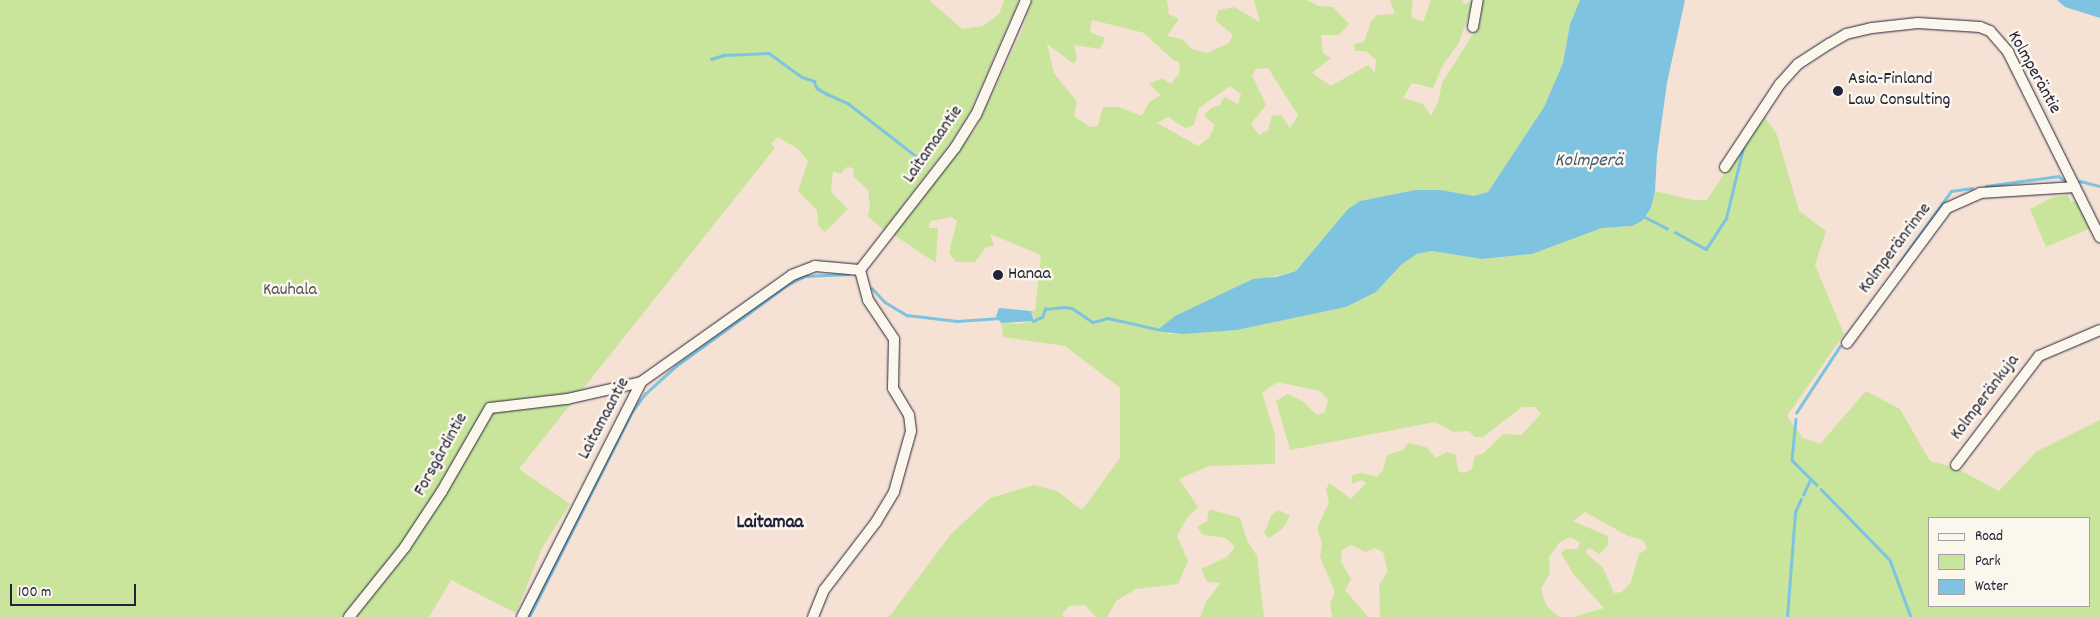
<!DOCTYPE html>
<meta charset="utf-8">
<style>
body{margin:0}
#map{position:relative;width:2100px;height:617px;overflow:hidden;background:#f6e2d5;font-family:Dekko,sans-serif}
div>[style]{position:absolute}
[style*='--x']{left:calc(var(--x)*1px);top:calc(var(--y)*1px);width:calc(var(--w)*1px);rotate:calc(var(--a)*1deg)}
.green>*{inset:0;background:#c9e59c}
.water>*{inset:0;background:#7ec3df}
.stream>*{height:2.5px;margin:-1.25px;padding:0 1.25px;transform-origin:1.25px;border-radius:1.25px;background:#7ec3df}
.roads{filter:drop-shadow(0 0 1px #22223b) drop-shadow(0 0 1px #22223b)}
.minor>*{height:10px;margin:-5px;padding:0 5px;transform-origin:5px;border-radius:5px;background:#fbf7ec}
.dots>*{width:14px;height:14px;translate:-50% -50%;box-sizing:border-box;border:2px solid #fbf7ec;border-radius:50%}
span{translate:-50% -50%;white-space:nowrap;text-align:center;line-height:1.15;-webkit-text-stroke:5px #fbf7ec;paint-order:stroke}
.street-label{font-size:18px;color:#22223b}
.poi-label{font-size:18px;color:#22223b}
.left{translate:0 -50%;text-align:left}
.park-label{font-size:18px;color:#4c5353}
.water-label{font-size:19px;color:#425a74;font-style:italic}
.neighbourhood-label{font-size:19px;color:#22223b;font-weight:700}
.legend{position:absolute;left:1928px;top:517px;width:162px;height:90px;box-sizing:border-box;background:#fbf7ec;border:1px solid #a4a2a5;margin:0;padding:6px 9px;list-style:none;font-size:15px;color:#22223b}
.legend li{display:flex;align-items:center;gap:10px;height:25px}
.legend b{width:25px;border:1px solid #a4a2a5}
.scale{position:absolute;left:10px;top:584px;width:126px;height:22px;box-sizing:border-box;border:2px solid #22223b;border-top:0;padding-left:6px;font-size:15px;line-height:18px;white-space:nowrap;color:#22223b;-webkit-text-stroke:4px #fbf7ec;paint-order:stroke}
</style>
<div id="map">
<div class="green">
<div style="clip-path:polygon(0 0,929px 0,962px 29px,983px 26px,999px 14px,1004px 0,1019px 0,970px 112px,950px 144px,884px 230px,868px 217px,870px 205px,868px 190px,854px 177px,853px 168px,847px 167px,840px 174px,833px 171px,831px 192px,848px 209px,825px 232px,818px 226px,817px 210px,798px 191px,808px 161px,798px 149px,778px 137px,771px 144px,775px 148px,519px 469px,570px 504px,542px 548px,516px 613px,451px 580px,429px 617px,0 617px)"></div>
<div style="clip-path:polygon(evenodd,1032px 0,1167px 0,1169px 14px,1179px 19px,1167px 36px,1182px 39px,1192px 49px,1207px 53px,1229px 43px,1233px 35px,1215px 20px,1219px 10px,1234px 7px,1260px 22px,1254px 0,1307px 0,1319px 6px,1333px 7px,1349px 24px,1339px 35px,1321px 35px,1323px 53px,1331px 58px,1312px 73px,1331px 86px,1368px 65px,1375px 73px,1376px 60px,1366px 51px,1355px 51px,1354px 44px,1364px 42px,1371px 21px,1377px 15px,1395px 14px,1390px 0,1413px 0,1411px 17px,1423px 22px,1431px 0,1462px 0,1464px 4px,1474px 0,1459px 43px,1443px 65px,1433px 88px,1412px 83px,1403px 98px,1423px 104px,1431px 116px,1438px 102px,1442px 83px,1480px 23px,1483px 0,1580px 0,1570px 24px,1563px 63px,1544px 107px,1488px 192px,1474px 196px,1441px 190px,1415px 190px,1360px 201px,1348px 209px,1296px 271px,1243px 284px,1167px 334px,1237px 330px,1346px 307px,1376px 292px,1402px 264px,1417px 254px,1432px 251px,1482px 259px,1532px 254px,1602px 228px,1632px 226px,1642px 221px,1651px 208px,1655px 191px,1693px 200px,1707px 200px,1763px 114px,1777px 135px,1799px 211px,1826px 231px,1815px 265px,1844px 334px,1787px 416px,1803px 438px,1820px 444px,1866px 391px,1900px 409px,1930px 461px,1954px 467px,1999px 491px,2037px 451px,2100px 420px,2100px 617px,1574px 617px,1604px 608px,1574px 575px,1561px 553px,1566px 549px,1578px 549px,1580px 542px,1570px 537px,1559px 543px,1549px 557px,1550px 573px,1541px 589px,1546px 605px,1559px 617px,1380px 617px,1379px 585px,1388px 572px,1383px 552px,1374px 548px,1366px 552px,1351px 545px,1342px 550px,1341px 562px,1351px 579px,1345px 590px,1368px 617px,1332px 617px,1330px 604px,1335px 592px,1320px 557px,1322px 543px,1317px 528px,1329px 502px,1326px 490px,1329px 483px,1351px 499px,1366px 483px,1361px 480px,1352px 484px,1352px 475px,1363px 473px,1377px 477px,1383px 470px,1387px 455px,1403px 450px,1408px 443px,1426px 447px,1436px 458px,1447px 452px,1456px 455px,1458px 471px,1464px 473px,1472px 469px,1475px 456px,1484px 453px,1503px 434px,1521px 435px,1541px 414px,1535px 407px,1522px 407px,1483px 437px,1475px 437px,1469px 431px,1453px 432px,1435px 422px,1290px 450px,1276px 401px,1288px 394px,1304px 402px,1317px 415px,1325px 412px,1328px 400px,1320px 391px,1277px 382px,1262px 393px,1275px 434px,1275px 464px,1209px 466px,1179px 479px,1198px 507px,1187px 518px,1177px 536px,1188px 561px,1178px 584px,1136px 589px,1116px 601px,1107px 617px,1096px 617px,1085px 605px,1069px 606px,1062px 614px,1065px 617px,889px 617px,951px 534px,990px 498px,1034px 485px,1057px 491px,1082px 510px,1120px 458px,1120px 388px,1065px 346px,1003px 337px,1001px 323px,1021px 324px,1035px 319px,1031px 311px,1035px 310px,1041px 255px,990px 234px,994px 246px,986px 247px,975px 262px,956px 262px,949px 253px,957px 221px,952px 217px,930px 221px,929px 228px,938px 228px,936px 263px,894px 235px,977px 126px,1021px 33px,1032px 0,1092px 20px,1144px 33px,1173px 60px,1179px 62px,1180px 72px,1171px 84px,1162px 78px,1149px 84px,1161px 95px,1149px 102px,1142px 116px,1119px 107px,1103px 107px,1098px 126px,1090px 127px,1074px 116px,1077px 102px,1054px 73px,1047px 44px,1074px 64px,1077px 58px,1074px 45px,1100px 49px,1105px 38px,1090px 32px,1092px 20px,1032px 0,1268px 68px,1298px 115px,1290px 128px,1281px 115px,1272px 116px,1268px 130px,1259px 135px,1251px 124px,1266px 105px,1252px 75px,1256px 69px,1268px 68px,1032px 0,1230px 86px,1241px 94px,1238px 104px,1224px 97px,1220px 105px,1211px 108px,1204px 116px,1215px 125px,1209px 138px,1198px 146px,1157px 123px,1168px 117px,1185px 128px,1194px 125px,1199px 108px,1230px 86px,1032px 0,1585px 512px,1628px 536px,1643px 540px,1647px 549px,1639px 554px,1631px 582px,1622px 592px,1614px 593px,1603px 568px,1585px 552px,1589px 548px,1599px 554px,1608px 545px,1608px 536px,1573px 521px,1585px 512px,1032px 0,1929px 518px,2089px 518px,2089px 606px,1929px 606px,1929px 518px)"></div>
<div style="clip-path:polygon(2068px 195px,2071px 202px,2078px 200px,2091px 228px,2046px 247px,2030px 209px,2053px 197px)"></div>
<div style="clip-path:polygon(1209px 509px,1240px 518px,1247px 540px,1257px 556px,1264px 617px,1200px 617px,1207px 600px,1221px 583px,1207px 582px,1201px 569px,1227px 557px,1235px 547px,1226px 538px,1203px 535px,1197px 527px,1207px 521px)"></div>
<div style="clip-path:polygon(1279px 510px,1290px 516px,1283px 528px,1269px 538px,1264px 533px,1272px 514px)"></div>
</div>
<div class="water">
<div style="clip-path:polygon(1580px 0,1685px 0,1667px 83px,1657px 155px,1655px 191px,1651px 208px,1642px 221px,1632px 226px,1602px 228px,1532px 254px,1482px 259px,1432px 251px,1417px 254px,1402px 264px,1376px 292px,1346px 307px,1237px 330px,1182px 334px,1156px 331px,1175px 316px,1253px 279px,1276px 277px,1296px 271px,1348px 209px,1360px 201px,1415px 190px,1441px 190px,1474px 196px,1488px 192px,1544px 107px,1563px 63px,1570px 24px)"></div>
<div style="clip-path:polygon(2057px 0,2100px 0,2100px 18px,2065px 7px)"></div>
<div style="clip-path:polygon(999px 308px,1031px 311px,1034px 321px,1001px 323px,996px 316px)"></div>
</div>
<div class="stream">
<div style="--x:711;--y:59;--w:14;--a:-17"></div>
<div style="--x:724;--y:55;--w:45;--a:-2.5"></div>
<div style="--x:769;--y:53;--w:41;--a:36"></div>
<div style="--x:802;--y:77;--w:13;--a:18"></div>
<div style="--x:814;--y:81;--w:8;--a:67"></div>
<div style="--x:817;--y:88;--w:12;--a:31"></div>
<div style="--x:827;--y:94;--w:24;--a:24"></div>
<div style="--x:849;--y:104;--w:85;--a:37.8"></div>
<div style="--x:2080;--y:181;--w:21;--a:14"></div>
<div style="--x:1986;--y:186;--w:73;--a:-7.9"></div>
<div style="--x:2058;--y:176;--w:11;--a:34"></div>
<div style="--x:1645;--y:217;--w:25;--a:27"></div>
<div style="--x:1675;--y:232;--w:35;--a:29"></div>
<div style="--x:1706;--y:249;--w:37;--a:-57"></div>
<div style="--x:1726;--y:218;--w:72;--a:-76.3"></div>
<div style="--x:1897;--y:266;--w:92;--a:-54.2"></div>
<div style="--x:1951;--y:191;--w:21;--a:-8"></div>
<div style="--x:872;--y:288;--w:19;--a:47"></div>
<div style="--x:885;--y:302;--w:26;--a:31"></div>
<div style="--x:907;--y:315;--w:50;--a:6.8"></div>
<div style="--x:957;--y:321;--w:43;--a:-4"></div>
<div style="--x:1033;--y:321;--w:10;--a:-24"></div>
<div style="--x:1042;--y:317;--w:9;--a:-69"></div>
<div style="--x:1045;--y:309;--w:19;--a:-6"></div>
<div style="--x:1064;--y:307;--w:8;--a:7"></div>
<div style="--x:1072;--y:308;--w:25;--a:34"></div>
<div style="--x:1093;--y:322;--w:16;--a:-15"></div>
<div style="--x:1108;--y:318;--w:50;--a:12.7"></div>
<div style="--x:1796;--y:413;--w:80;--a:-56.7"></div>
<div style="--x:1796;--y:419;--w:41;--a:95.6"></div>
<div style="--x:1792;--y:460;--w:27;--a:45"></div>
<div style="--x:1811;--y:479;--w:17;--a:115"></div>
<div style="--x:1811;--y:479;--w:8;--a:45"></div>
<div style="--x:1821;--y:489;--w:99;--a:45.8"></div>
<div style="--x:1890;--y:560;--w:61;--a:69.8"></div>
<div style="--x:529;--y:617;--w:228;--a:-63.4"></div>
<div style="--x:631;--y:413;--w:24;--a:-54"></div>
<div style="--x:645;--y:394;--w:42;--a:-42.1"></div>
<div style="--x:676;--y:366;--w:140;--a:-36"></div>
<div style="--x:789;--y:284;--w:18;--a:-27"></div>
<div style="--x:805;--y:276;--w:43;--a:-2.7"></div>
<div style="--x:1787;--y:617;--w:105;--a:-85.6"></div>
<div style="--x:1795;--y:512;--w:14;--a:-65"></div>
</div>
<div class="roads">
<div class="minor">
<div style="--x:1473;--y:27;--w:27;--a:-80"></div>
<div style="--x:1725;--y:167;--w:100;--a:-56.5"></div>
<div style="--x:1780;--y:84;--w:27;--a:-48"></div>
<div style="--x:1798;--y:64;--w:37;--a:-33"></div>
<div style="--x:1829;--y:44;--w:20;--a:-30"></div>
<div style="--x:1846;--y:34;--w:27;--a:-13"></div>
<div style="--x:1872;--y:28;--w:46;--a:-6.2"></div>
<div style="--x:1918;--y:23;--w:62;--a:3.7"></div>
<div style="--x:1980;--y:27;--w:11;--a:22"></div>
<div style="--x:1990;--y:31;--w:28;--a:49"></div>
<div style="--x:2008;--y:52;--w:207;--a:63.6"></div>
<div style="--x:860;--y:270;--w:155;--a:-52.1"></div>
<div style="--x:955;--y:148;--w:39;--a:-58"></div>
<div style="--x:976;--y:115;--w:125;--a:-66.5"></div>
<div style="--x:1847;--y:343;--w:168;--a:-53.5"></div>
<div style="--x:1947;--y:208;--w:36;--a:-24"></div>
<div style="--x:1980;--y:193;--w:95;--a:-3.6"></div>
<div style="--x:1956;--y:465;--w:137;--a:-52.7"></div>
<div style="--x:2039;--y:356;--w:66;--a:-23.1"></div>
<div style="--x:349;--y:617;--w:90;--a:-51.3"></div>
<div style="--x:405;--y:547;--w:67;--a:-56.5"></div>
<div style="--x:442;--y:491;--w:96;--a:-60"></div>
<div style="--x:490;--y:408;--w:78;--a:-6.7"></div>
<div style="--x:567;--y:399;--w:76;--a:-12.9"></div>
<div style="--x:522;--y:617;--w:263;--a:-63.1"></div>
<div style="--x:641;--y:382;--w:185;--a:-35.3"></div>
<div style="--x:792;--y:275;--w:25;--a:-21"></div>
<div style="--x:815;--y:266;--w:45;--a:5.1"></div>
<div style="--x:813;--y:617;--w:29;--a:-68"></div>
<div style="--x:824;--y:590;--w:86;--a:-52.6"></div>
<div style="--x:876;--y:522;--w:35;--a:-59"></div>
<div style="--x:894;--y:492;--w:63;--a:-74.4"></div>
<div style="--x:911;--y:431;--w:16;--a:-97"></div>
<div style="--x:909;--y:415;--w:31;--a:-121"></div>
<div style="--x:893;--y:388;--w:49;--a:-88.8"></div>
<div style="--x:894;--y:339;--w:47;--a:-123.7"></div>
<div style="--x:868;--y:300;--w:31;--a:-105"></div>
</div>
</div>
<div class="dots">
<div style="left:1838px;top:91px;background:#22223b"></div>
<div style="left:998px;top:275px;background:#22223b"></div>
</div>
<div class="street-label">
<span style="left:2033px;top:73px;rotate:61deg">Kolmperäntie</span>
<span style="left:934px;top:145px;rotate:-55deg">Laitamaantie</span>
<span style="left:1896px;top:249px;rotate:-53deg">Kolmperänrinne</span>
<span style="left:1986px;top:398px;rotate:-53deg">Kolmperänkuja</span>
<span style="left:605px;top:419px;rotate:-62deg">Laitamaantie</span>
<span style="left:442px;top:455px;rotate:-61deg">Forsgårdintie</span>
</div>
<div class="poi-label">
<span class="left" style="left:1848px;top:91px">Asia-Finland<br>Law Consulting</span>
<span class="left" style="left:1008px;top:275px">Hanaa</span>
</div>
<div class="park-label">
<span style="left:290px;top:291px">Kauhala</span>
</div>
<div class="water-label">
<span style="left:1589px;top:162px">Kolmperä</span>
</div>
<div class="neighbourhood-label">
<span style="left:770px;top:524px">Laitamaa</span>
</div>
<ul class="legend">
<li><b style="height:6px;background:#fbf7ec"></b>Road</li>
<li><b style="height:14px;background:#c9e59c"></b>Park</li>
<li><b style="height:14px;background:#7ec3df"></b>Water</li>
</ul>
<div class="scale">100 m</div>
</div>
